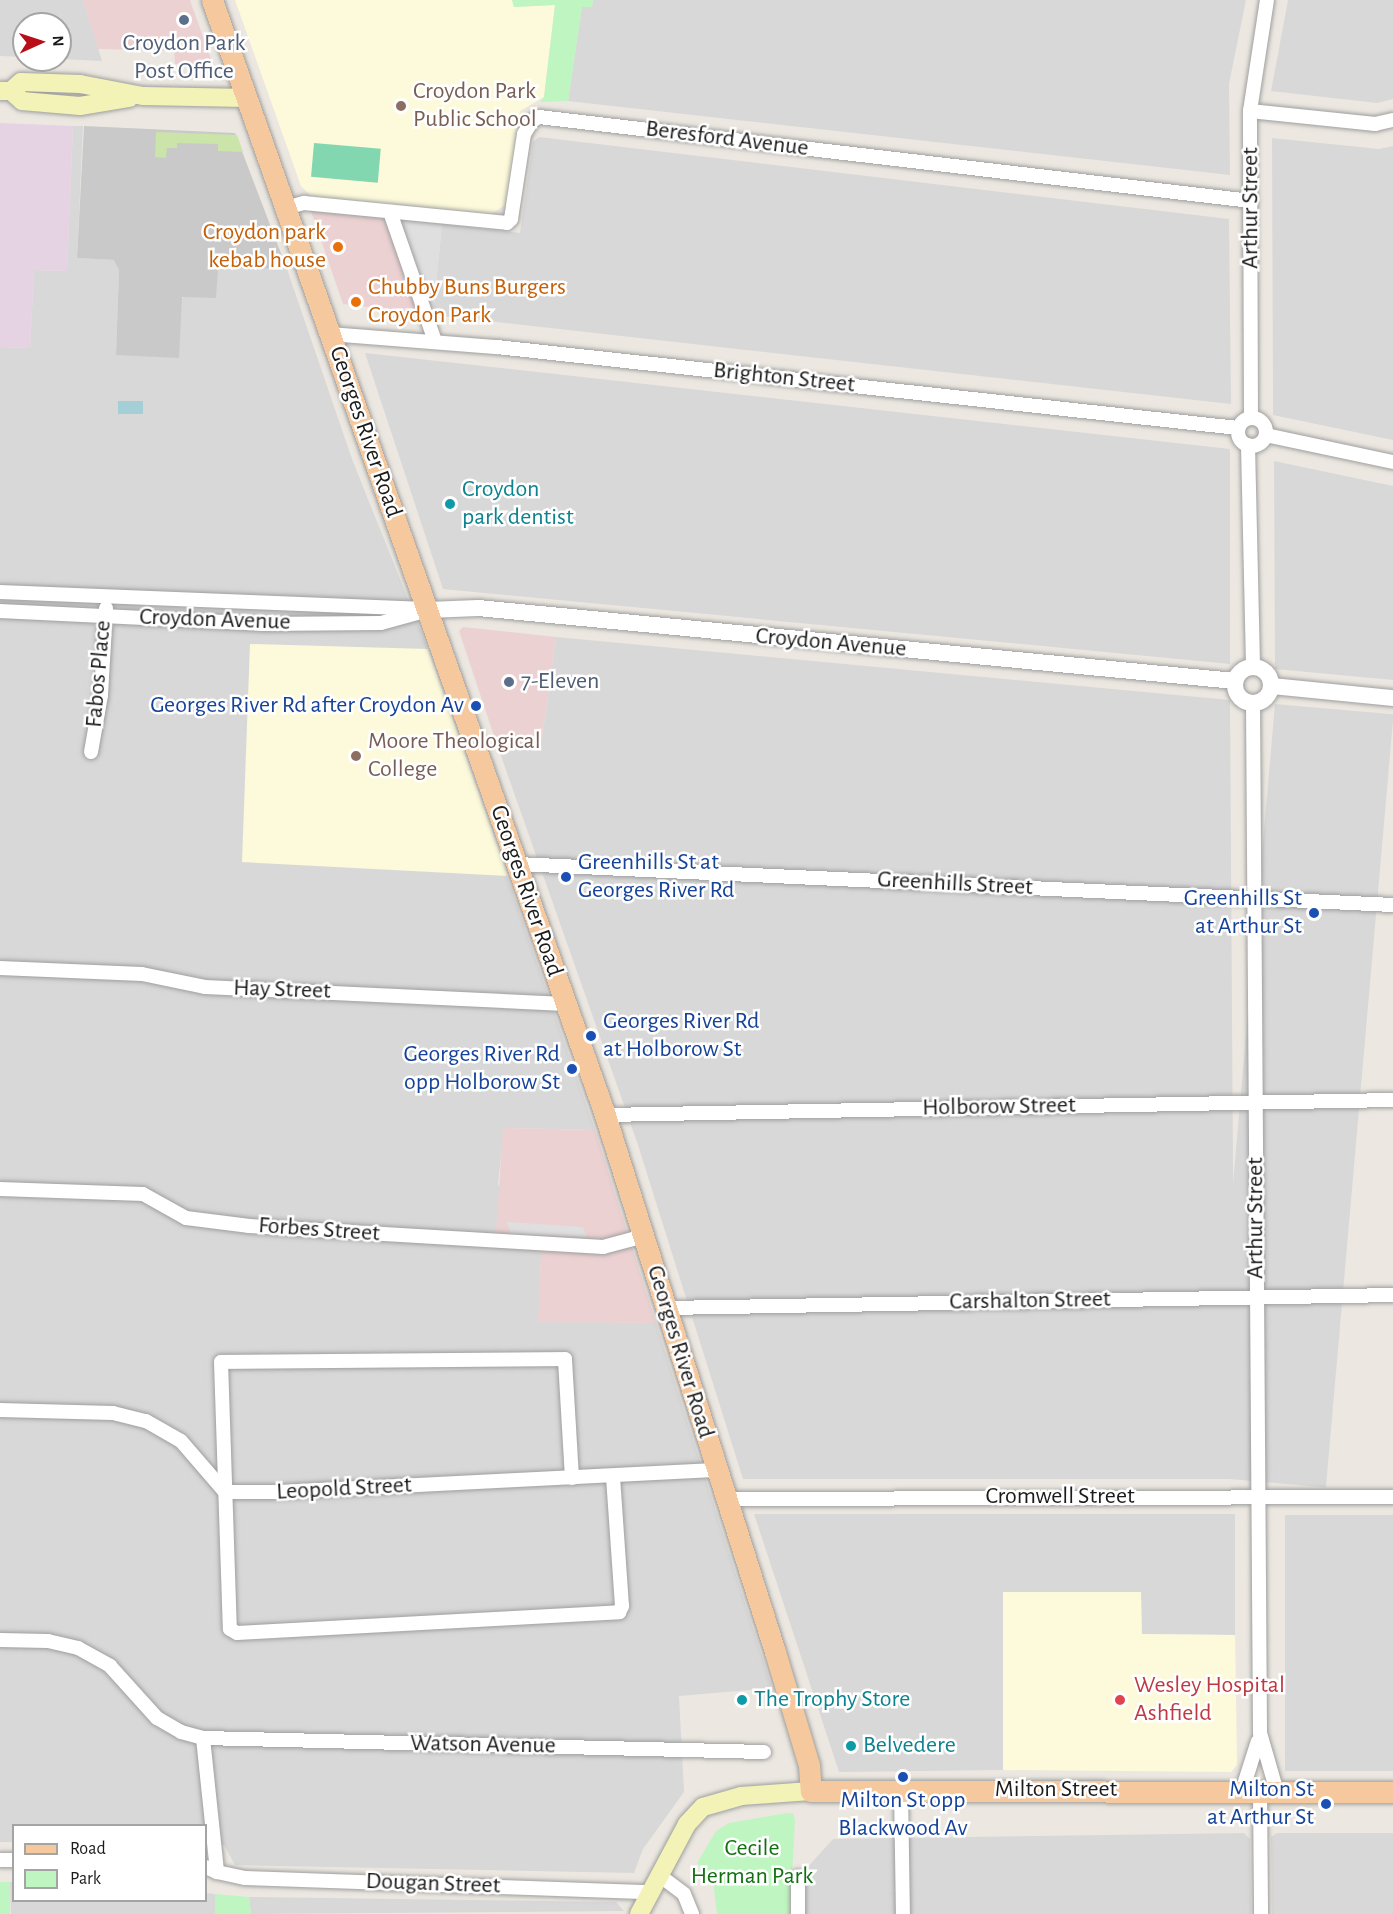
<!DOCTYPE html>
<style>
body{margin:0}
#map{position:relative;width:1393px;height:1914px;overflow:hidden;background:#ece8e1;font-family:"Alegreya Sans",sans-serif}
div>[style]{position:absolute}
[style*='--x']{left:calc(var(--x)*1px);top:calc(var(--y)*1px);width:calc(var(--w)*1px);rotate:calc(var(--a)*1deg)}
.residential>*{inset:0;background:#d9d8d8;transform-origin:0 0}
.commercial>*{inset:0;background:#ecd1d2}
.industrial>*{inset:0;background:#e5d3e3}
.education>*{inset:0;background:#fcfada}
.religious>*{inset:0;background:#c9c9c9}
.grass>*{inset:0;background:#cae4a9}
.park>*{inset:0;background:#bff5c0;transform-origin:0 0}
.pitch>*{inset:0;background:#83d7b0;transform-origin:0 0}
.parking>*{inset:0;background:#dfdfdf}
.water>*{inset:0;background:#a4cfd7;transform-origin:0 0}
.roads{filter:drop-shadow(0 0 2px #9f9f9f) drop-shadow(0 0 2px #9f9f9f)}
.minor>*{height:14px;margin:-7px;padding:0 7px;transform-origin:7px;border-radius:7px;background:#fff}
.minor>.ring{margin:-7px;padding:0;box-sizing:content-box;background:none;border:14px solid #fff;border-radius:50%}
.tertiary>*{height:16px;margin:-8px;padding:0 8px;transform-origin:8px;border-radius:8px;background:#fff}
.tertiary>.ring{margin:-8px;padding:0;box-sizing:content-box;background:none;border:16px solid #fff;border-radius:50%}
.secondary>*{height:18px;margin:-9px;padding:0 9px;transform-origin:9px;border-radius:9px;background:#f4f3b7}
.primary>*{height:21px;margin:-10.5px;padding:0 10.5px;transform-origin:10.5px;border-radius:10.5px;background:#f5c89d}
.dots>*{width:16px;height:16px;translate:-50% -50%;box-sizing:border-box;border:3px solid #fff;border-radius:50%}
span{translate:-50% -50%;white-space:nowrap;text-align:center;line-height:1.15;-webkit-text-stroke:5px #fff;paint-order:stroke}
.service-label{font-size:24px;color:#4e5e75}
.left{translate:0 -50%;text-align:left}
.education-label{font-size:24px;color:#785e54}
.street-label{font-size:24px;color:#1b1b1b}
.food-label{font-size:24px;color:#c56008}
.right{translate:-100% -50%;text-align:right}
.culture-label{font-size:24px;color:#0d838f}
.transit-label{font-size:24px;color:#164399}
.health-label{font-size:24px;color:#be3a42}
.park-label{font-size:24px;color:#127013}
.legend{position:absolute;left:12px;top:1824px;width:195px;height:78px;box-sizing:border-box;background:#fff;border:2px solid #a4a4a4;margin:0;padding:8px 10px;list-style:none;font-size:18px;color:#1b1b1b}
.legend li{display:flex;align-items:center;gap:12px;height:30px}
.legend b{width:30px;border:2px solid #a4a4a4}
.north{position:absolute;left:12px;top:12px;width:60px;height:60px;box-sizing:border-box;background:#fff;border:2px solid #a4a4a4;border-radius:50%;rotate:87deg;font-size:16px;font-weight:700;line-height:24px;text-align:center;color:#1b1b1b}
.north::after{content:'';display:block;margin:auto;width:21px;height:27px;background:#b90d1a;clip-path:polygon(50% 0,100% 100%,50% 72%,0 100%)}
</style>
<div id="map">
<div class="residential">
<div style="clip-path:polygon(0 0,83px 0,102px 61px,60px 59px,60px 24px,24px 24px,24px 57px,0 56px)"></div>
<div style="clip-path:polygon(593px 0,1246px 0,1229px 84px,1230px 175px,568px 101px,582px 6px,592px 7px)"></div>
<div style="clip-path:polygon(1288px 0,1393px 0,1393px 99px,1377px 103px,1271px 91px)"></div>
<div style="clip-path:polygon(73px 126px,83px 126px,77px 258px,115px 260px,119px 270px,116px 355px,217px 268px,287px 269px,352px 459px,428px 649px,595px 1130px,504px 1128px,498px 1184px,541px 1254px,539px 1321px,656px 1323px,772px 1688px,679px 1696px,684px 1792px,643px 1849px,634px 1873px,235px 1865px,224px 1845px,206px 1845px,206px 1826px,14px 1826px,13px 1842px,0 1842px,0 347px,30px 348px,34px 270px,67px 271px)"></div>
<div style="clip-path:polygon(539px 137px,1229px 219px,1231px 404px,433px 315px,442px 224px,520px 233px,533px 142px)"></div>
<div style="clip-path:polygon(1272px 138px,1379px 149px,1393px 146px,1393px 440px,1273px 415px)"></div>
<div style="clip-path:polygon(365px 353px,1230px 449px,1230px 664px,443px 589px)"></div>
<div style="clip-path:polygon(1274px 461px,1393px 486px,1393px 680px,1275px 669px)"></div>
<div style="clip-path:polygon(556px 637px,1230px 700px,1235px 1479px,743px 1479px,637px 1142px,494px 736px,542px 739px)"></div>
<div style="left:1275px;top:704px;width:119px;height:776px;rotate:5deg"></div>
<div style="clip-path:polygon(754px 1514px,1235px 1514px,1235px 1635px,1141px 1634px,1141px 1592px,1004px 1592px,1003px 1770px,839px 1772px)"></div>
<div style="left:1285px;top:1515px;width:108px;height:256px"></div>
<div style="clip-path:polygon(1244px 1833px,1250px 1839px,1251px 1914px,804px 1914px,804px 1871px,833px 1839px)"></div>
<div style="clip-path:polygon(1277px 1833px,1393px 1833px,1393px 1914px,1272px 1914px,1271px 1837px)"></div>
<div style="clip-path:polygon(10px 1882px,13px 1882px,14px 1900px,206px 1900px,206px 1893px,215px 1894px,215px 1914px,11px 1914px)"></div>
<div style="clip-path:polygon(249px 1897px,616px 1902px,624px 1911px,251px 1914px)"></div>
</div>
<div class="commercial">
<div style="clip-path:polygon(83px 0,190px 0,212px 62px,209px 67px,175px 64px,174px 51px,98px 49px)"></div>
<div style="clip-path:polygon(311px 211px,385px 218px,418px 313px,343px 304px)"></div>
<div style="clip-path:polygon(463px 627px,556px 637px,542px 739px,494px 736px,459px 631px)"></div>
<div style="clip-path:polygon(503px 1128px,595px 1130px,656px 1323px,538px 1322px,541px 1254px,496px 1233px)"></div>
</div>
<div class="industrial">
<div style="clip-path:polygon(0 123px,73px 126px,67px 271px,34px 270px,30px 348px,0 347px)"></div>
</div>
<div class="education">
<div style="clip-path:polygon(235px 0,512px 0,514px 7px,555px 5px,544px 97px,520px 111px,508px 203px,487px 217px,312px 197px,301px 186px)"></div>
<div style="clip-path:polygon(250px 644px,428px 649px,508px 876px,242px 862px)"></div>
<div style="clip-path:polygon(1003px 1592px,1141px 1592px,1142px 1634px,1235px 1635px,1237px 1765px,1231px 1772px,1003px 1770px)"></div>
</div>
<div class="religious">
<div style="clip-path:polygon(84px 126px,235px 133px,287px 269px,218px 268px,216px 298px,182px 297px,179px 358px,116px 355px,119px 270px,114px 260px,77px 258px)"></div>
</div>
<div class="grass">
<div style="clip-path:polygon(156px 132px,237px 135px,243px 152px,218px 151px,218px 144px,177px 143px,177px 148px,167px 148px,166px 158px,155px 157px)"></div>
</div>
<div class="park">
<div style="clip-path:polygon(512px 0,593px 0,592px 7px,582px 7px,568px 101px,540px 102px,544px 97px,555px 5px,514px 7px)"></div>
<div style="clip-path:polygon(787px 1813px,793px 1813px,795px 1820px,790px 1914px,717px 1914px,713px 1880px,697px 1863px,716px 1831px,729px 1823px)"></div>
<div style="left:0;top:1882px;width:10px;height:32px"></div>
<div style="clip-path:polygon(215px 1894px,249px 1897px,251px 1914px,215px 1914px)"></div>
</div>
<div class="pitch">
<div style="left:314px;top:143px;width:67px;height:34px;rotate:5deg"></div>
</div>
<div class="parking">
<div style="clip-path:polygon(400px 219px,442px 224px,433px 315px)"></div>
<div style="clip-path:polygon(507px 1222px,583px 1227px,587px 1237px,511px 1234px)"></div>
</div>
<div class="water">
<div style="left:118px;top:401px;width:25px;height:13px"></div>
</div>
<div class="roads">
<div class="minor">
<div style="--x:1250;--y:111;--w:126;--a:5.9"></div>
<div style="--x:1375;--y:124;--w:18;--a:-13"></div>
<div style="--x:286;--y:208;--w:19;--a:-16"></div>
<div style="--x:304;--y:203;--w:204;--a:5.6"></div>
<div style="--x:507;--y:223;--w:6;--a:-45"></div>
<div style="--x:511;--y:219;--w:86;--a:-81.3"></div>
<div style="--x:524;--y:134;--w:15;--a:-58"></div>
<div style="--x:532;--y:121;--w:8;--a:-30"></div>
<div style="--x:539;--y:117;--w:717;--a:6.73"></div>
<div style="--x:390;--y:212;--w:137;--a:70.8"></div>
<div style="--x:330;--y:334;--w:168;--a:4.5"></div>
<div style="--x:497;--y:347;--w:745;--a:6.24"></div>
<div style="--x:1251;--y:417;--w:306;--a:-90.2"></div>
<div style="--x:1250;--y:111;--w:112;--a:-81.3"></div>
<div class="ring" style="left:1238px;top:418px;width:14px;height:14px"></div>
<div style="--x:1266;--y:435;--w:130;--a:12"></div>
<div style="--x:1248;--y:445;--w:221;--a:88.7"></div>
<div style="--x:0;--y:592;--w:426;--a:2.3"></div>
<div style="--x:0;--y:611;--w:262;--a:2.8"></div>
<div style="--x:262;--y:624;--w:119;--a:-0.5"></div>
<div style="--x:381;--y:623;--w:49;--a:-15.5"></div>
<div style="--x:1253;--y:703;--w:1030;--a:89.61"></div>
<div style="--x:1260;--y:1733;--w:61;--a:73.9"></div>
<div style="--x:91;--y:752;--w:58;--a:-80"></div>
<div style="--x:101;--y:695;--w:87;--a:-86.7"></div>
<div style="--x:517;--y:864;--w:877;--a:2.68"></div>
<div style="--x:0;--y:968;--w:142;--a:2.4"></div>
<div style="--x:142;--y:974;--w:64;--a:11.7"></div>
<div style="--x:205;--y:987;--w:360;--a:2.7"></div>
<div style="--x:605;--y:1115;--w:788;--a:-1.09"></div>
<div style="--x:0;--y:1189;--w:143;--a:2"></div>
<div style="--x:143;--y:1194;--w:49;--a:29.2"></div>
<div style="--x:186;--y:1218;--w:64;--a:7.2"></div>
<div style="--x:249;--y:1226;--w:355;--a:3.4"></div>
<div style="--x:603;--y:1247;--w:42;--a:-15"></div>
<div style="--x:666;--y:1308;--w:727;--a:-1.02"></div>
<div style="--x:0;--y:1410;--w:113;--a:1.5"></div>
<div style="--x:113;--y:1413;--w:34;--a:14"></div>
<div style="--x:146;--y:1421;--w:40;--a:29.7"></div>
<div style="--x:181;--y:1441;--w:67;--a:49.2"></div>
<div style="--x:225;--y:1492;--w:56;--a:0"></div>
<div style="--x:281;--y:1492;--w:437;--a:-2.9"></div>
<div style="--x:572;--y:1478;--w:119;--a:-93.4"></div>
<div style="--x:565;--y:1359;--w:344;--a:179.5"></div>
<div style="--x:221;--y:1362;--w:267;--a:88.1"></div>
<div style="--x:230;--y:1629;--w:8;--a:30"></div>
<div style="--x:237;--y:1633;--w:383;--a:-3.1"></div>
<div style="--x:619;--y:1612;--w:7;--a:-63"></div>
<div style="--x:622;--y:1606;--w:130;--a:-94"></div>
<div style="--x:727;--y:1499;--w:666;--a:-0.17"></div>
<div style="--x:0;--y:1640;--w:48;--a:1.2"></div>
<div style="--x:48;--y:1641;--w:31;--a:13"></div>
<div style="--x:78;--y:1648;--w:37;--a:29"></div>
<div style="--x:110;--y:1666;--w:70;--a:47.9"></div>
<div style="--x:157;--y:1718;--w:28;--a:30"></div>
<div style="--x:181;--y:1732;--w:23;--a:15"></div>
<div style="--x:203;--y:1738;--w:561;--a:1.43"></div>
<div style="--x:203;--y:1738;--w:135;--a:84"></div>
<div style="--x:217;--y:1872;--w:12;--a:-156"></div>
<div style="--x:901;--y:1790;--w:124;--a:89.1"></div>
<div style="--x:1242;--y:1791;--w:52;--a:-72.3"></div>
<div style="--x:1260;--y:1791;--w:123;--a:89.5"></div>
<div style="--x:0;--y:1860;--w:14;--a:0"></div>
<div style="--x:217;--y:1872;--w:29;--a:12"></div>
<div style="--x:245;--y:1878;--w:405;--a:2"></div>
<div style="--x:659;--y:1875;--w:31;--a:37"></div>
<div style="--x:684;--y:1894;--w:22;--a:68"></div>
<div style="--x:798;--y:1877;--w:37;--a:90"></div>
</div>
<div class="tertiary">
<div style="--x:428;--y:610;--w:50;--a:-2.3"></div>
<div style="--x:478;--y:608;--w:761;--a:5.51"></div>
<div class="ring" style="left:1235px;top:667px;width:20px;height:20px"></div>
<div style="--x:1272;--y:686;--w:122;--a:5.7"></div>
</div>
<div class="secondary">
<div style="--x:0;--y:91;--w:11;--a:0"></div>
<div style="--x:11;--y:91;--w:15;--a:42"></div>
<div style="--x:22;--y:101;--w:58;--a:4.9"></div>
<div style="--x:80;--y:106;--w:50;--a:-9.3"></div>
<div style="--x:11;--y:91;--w:13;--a:-42"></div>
<div style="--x:21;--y:82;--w:59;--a:1.9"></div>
<div style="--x:80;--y:84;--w:64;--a:10.8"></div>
<div style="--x:143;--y:96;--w:104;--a:1.1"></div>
<div style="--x:639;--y:1914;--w:102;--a:-61.9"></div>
<div style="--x:687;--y:1824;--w:23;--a:-47"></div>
<div style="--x:703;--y:1807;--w:40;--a:-16"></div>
<div style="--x:741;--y:1796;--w:70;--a:-4.1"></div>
</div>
<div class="primary">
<div style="--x:212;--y:0;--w:1182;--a:70.58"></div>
<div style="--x:605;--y:1115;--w:563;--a:72.43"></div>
<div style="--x:775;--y:1652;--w:118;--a:73.3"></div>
<div style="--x:809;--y:1765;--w:26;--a:86"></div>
<div style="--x:811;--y:1791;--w:582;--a:0.1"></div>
</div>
</div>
<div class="dots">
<div style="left:184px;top:20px;background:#5c6f8a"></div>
<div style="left:401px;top:106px;background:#8d6e63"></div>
<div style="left:338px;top:247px;background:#e8710a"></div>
<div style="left:356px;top:302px;background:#e8710a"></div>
<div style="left:450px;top:504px;background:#0f9aa8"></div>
<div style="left:509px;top:682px;background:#5c6f8a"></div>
<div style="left:476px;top:706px;background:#1a4fb4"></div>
<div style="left:356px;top:756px;background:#8d6e63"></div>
<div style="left:566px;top:877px;background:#1a4fb4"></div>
<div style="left:1314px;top:913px;background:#1a4fb4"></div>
<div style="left:591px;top:1036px;background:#1a4fb4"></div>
<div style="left:572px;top:1069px;background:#1a4fb4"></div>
<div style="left:742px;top:1700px;background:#0f9aa8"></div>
<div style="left:1120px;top:1700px;background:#e0444e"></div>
<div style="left:851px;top:1746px;background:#0f9aa8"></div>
<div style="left:903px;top:1777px;background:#1a4fb4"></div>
<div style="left:1326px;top:1804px;background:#1a4fb4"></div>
</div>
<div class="service-label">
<span style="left:184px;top:58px">Croydon Park<br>Post Office</span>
<span class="left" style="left:521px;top:682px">7-Eleven</span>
</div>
<div class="education-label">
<span class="left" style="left:413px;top:106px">Croydon Park<br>Public School</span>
<span class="left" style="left:368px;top:756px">Moore Theological<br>College</span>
</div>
<div class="street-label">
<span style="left:727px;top:139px;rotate:7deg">Beresford Avenue</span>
<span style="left:1251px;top:208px;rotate:-90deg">Arthur Street</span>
<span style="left:784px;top:378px;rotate:6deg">Brighton Street</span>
<span style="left:365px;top:432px;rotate:71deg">Georges River Road</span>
<span style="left:215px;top:620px;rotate:2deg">Croydon Avenue</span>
<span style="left:831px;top:643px;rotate:5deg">Croydon Avenue</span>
<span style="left:99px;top:674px;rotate:-85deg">Fabos Place</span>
<span style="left:955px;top:884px;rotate:3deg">Greenhills Street</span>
<span style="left:526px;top:891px;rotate:71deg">Georges River Road</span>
<span style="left:282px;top:990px;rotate:2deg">Hay Street</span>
<span style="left:999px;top:1107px;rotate:-1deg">Holborow Street</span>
<span style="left:1256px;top:1218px;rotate:-90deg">Arthur Street</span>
<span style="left:319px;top:1230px;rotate:4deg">Forbes Street</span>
<span style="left:1030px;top:1301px;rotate:-1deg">Carshalton Street</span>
<span style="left:680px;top:1352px;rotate:73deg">Georges River Road</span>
<span style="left:344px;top:1489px;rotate:-3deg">Leopold Street</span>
<span style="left:1060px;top:1497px">Cromwell Street</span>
<span style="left:483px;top:1745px;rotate:1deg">Watson Avenue</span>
<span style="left:1056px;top:1790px">Milton Street</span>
<span style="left:433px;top:1884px;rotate:2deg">Dougan Street</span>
</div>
<div class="food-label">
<span class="right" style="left:326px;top:247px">Croydon park<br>kebab house</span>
<span class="left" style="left:368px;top:302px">Chubby Buns Burgers<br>Croydon Park</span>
</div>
<div class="culture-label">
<span class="left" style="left:462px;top:504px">Croydon<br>park dentist</span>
<span class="left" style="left:754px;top:1700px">The Trophy Store</span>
<span class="left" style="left:863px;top:1746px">Belvedere</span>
</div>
<div class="transit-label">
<span class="right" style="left:464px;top:706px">Georges River Rd after Croydon Av</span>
<span class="left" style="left:578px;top:877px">Greenhills St at<br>Georges River Rd</span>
<span class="right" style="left:1302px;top:913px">Greenhills St<br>at Arthur St</span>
<span class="left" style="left:603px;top:1036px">Georges River Rd<br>at Holborow St</span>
<span class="right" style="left:560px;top:1069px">Georges River Rd<br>opp Holborow St</span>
<span class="right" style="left:1314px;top:1804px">Milton St<br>at Arthur St</span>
<span style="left:903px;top:1815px">Milton St opp<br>Blackwood Av</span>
</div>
<div class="health-label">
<span class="left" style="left:1134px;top:1700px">Wesley Hospital<br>Ashfield</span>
</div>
<div class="park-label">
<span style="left:752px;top:1863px">Cecile<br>Herman Park</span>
</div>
<ul class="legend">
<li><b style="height:8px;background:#f5c89d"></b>Road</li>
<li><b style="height:16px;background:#bff5c0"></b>Park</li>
</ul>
<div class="north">N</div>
</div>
